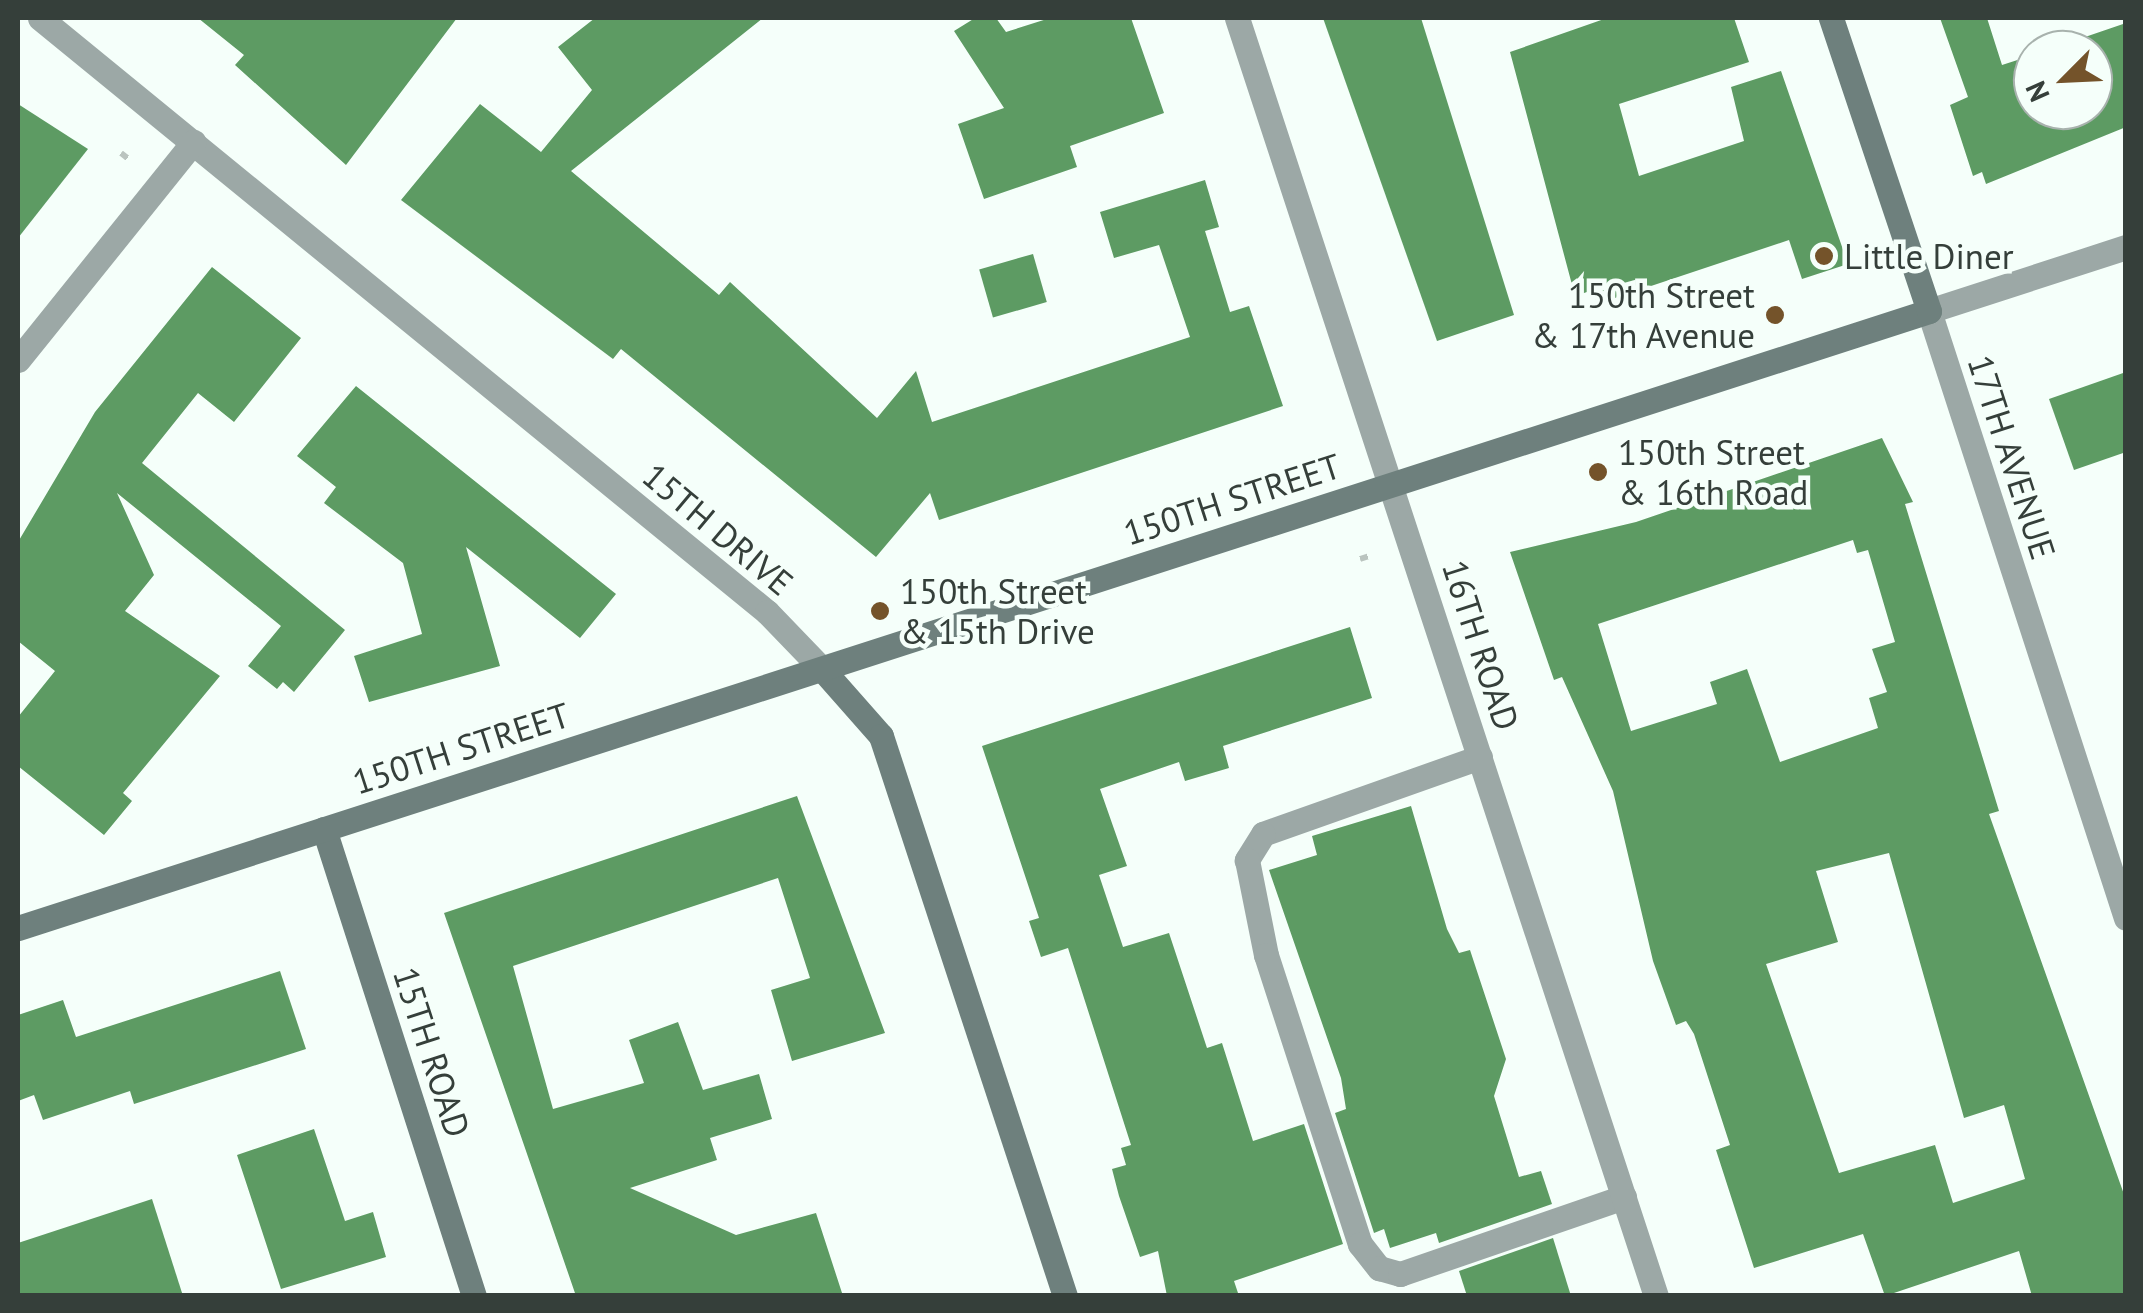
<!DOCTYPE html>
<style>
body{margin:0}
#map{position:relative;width:2143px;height:1313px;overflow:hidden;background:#f5fffa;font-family:"PT Sans",sans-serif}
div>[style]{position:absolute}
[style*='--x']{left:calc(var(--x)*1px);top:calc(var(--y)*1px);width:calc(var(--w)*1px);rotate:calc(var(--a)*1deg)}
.building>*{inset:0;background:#5d9b63;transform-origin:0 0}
.path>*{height:6px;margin-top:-3px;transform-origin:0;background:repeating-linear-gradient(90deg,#bac4bf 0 8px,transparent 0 16px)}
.lane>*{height:25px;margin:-12.5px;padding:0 12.5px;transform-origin:12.5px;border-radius:12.5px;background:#9ca8a6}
.street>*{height:25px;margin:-12.5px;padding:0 12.5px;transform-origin:12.5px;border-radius:12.5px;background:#9ca8a6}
.secondary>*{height:25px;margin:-12.5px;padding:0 12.5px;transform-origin:12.5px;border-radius:12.5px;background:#6e807d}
.dots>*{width:28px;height:28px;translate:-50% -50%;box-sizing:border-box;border:5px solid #f5fffa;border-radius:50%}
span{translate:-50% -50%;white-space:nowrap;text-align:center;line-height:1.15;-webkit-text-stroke:9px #f5fffa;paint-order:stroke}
.poi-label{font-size:35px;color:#353f3a}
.left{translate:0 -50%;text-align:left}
.right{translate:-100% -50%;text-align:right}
.street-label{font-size:35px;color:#353f3a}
.frame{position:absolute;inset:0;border:20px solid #353f3a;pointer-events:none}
.north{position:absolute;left:2013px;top:30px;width:100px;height:100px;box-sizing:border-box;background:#f5fffa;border:2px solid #a8b2ad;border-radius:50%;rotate:246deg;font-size:28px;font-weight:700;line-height:40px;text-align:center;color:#353f3a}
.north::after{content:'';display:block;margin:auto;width:35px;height:45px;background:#74532a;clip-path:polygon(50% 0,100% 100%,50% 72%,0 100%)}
</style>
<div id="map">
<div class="building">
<div style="clip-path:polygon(198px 18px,457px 18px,346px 165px,235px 65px,244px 55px)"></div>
<div style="clip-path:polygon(595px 18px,763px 18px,571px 171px,719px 295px,730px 282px,877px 418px,916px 371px,932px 422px,1190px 337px,1159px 245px,1114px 258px,1100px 212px,1205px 180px,1219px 227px,1205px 231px,1230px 312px,1249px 306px,1283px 406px,939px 520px,930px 493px,876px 557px,621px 349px,613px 359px,401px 200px,480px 104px,541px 152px,592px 90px,558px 47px)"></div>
<div style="clip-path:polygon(975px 18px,996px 18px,1006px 32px,1050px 18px,1131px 18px,1164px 113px,1070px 146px,1077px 167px,984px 199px,958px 124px,1004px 108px,954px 31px)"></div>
<div style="clip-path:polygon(1323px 18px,1421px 18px,1514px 315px,1437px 341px)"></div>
<div style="clip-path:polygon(1607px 18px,1734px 18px,1749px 62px,1619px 104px,1639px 176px,1744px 141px,1731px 87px,1781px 71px,1848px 264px,1802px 279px,1789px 240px,1597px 304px,1593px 290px,1575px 296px,1510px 52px)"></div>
<div style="clip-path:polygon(1940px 18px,1987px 18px,2002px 65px,2033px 55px,2033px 110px,2093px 110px,2093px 50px,2047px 50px,2126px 23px,2126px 127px,1986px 184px,1982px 172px,1973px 176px,1950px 105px,1968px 97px)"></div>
<div style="clip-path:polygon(18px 104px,88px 149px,18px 238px)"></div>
<div style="left:1033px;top:254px;width:50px;height:56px;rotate:74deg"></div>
<div style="clip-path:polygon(212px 267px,301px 338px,234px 422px,198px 393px,142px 463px,345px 630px,294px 692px,283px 682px,277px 689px,248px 666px,281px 626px,117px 493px,154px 575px,125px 611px,220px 676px,123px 793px,132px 801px,104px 835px,18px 766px,18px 717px,55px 671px,18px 641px,18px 542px,95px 412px)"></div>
<div style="clip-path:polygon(2126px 372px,2126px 452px,2074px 470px,2049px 399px)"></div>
<div style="clip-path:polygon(356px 386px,616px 594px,580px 638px,466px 547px,500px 666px,369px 702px,354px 656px,422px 634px,403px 563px,324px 503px,336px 487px,297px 456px)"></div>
<div style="clip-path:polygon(evenodd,1882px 438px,1913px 502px,1905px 504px,1999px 811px,1989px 814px,2126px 1200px,2126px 1296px,2032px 1296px,2019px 1251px,1885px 1296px,1863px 1234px,1754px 1268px,1716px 1150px,1730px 1145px,1694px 1034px,1686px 1021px,1676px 1025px,1653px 961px,1613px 791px,1562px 677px,1554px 680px,1510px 552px,1636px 522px,1882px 438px,1853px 540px,1857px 553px,1868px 550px,1895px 642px,1872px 649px,1887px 692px,1869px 698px,1878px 728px,1780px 762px,1747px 669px,1710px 682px,1717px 704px,1631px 731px,1598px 624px,1853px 540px,1882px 438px,1889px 853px,1964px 1118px,2004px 1105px,2025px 1179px,1953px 1203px,1935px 1145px,1839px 1173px,1766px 964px,1838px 942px,1816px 871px,1889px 853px)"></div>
<div style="clip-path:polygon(1350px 627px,1372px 698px,1223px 746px,1229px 768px,1185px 781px,1179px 762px,1100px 789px,1127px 866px,1099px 875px,1123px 947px,1169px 933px,1207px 1048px,1222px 1043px,1253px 1141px,1304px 1124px,1343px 1244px,1234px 1281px,1239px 1296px,1167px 1296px,1158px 1251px,1140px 1257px,1119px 1196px,1112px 1169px,1126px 1165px,1121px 1148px,1131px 1145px,1068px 948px,1041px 957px,1029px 921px,1039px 918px,982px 746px)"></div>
<div style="clip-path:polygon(797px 796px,885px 1033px,792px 1061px,771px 990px,810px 978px,778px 878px,513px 966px,553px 1109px,644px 1083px,629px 1040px,678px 1022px,703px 1090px,759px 1074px,772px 1119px,710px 1138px,717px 1160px,630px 1188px,736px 1235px,816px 1213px,843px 1296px,576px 1296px,444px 913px)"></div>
<div style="clip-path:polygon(1411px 806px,1447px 929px,1459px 953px,1470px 950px,1506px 1059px,1494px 1096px,1519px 1177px,1541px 1171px,1552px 1204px,1439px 1243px,1436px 1233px,1390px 1248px,1384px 1229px,1374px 1233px,1335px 1113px,1346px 1109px,1341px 1078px,1269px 870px,1317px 855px,1312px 836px)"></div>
<div style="clip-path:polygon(280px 971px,306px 1049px,134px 1104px,130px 1091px,43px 1120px,34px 1095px,18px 1101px,18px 1015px,63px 1000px,76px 1037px)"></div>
<div style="clip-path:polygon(314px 1129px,345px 1221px,373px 1212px,386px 1257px,281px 1289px,237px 1155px)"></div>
<div style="clip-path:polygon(152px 1199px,183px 1296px,18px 1296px,18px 1243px)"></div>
<div style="clip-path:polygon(1553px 1238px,1571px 1296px,1467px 1296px,1459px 1271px)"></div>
</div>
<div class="path">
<div style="--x:121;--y:153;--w:11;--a:38"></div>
<div style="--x:1360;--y:559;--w:13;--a:-18"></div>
</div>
<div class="lane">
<div style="--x:1480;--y:757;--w:230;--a:160.5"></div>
<div style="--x:1263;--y:834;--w:31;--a:122"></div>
<div style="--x:1247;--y:860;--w:97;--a:78.7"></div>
<div style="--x:1266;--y:955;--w:304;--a:72"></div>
<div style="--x:1360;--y:1244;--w:31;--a:52"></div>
<div style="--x:1379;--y:1268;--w:22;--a:16"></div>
<div style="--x:1400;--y:1274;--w:237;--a:-19"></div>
</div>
<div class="street">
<div style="--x:40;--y:18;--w:939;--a:39.25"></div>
<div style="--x:767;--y:612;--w:79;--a:46"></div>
<div style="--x:1237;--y:18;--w:1345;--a:71.85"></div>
<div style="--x:2126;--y:247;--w:207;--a:162"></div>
<div style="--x:1929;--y:311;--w:638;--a:72.02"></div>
<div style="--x:18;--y:360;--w:280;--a:-51.2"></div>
</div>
<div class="secondary">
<div style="--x:822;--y:669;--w:89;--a:48.6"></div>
<div style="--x:881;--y:736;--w:589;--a:71.81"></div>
<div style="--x:324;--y:829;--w:490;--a:72.2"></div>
<div style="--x:18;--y:928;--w:2008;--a:-17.89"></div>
<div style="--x:1929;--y:311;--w:309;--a:-108.5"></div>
</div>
<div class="dots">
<div style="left:1824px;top:256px;background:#74532a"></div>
<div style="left:1775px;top:315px;background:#74532a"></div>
<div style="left:1598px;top:472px;background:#74532a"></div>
<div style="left:880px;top:611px;background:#74532a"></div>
</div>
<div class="poi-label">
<span class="left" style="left:1844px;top:256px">Little Diner</span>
<span class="right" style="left:1755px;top:315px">150th Street<br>&amp; 17th Avenue</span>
<span class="left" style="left:1618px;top:472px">150th Street<br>&amp; 16th Road</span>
<span class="left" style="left:900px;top:611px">150th Street<br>&amp; 15th Drive</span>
</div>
<div class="street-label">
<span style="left:2012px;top:457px;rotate:72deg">17TH AVENUE</span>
<span style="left:1232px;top:499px;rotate:-18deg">150TH STREET</span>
<span style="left:718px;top:529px;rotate:40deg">15TH DRIVE</span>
<span style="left:1481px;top:645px;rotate:72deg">16TH ROAD</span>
<span style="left:461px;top:748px;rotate:-18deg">150TH STREET</span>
<span style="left:432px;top:1052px;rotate:72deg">15TH ROAD</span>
</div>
<div class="frame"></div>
<div class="north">N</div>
</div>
